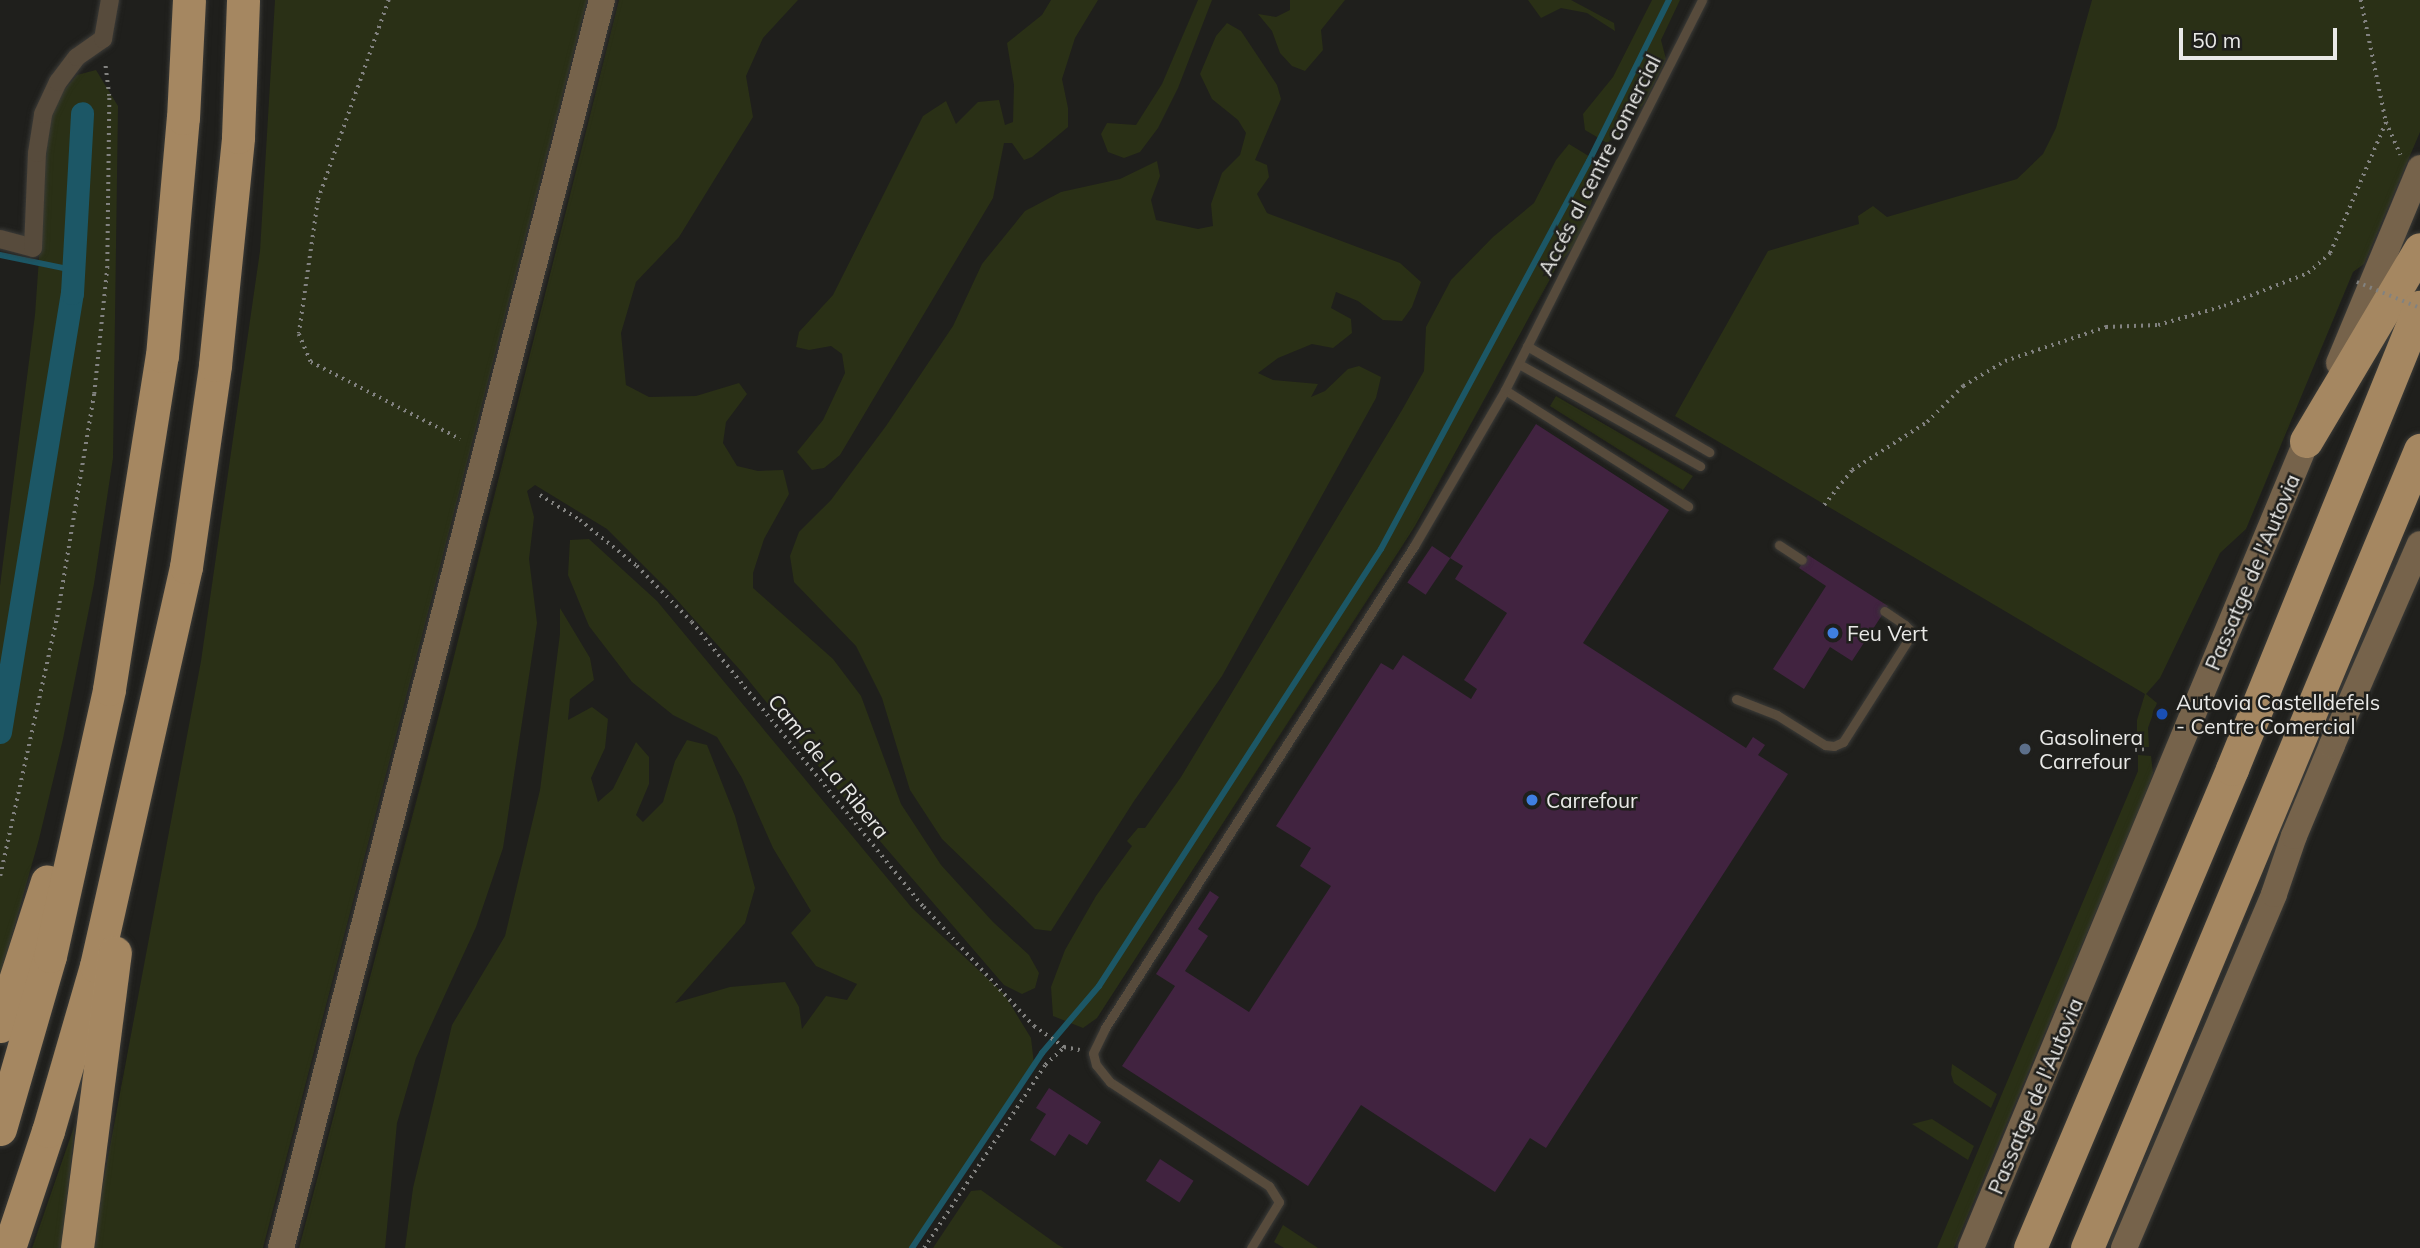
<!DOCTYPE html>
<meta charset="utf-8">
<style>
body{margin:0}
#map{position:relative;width:2420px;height:1248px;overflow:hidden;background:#1f1f1c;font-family:Mulish,sans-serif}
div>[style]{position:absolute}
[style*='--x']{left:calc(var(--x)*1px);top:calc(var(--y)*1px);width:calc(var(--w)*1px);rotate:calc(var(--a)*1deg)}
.green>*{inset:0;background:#2a3016}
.stream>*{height:6px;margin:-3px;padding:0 3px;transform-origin:3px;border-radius:3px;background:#1c5766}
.canal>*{height:23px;margin:-11.5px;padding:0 11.5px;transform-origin:11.5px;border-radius:11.5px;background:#1c5766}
.building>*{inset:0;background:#412340;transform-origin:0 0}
.path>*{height:3.5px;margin-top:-1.75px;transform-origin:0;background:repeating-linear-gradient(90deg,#828280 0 2px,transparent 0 7px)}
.roads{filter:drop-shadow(0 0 2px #3b3b38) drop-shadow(0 0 2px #3b3b38)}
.lane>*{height:9px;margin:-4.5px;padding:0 4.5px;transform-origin:4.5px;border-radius:4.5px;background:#574b3c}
.street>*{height:18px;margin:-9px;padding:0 9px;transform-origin:9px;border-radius:9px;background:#574b3c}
.secondary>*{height:26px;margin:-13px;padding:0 13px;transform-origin:13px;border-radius:13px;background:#76634b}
.highway>*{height:33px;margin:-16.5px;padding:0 16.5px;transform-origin:16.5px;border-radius:16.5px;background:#a58761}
.path-bridge>*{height:3.5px;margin-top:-1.75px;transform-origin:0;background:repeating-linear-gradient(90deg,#828280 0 2px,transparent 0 7px)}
.dots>*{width:19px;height:19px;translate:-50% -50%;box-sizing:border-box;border:4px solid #1f1f1c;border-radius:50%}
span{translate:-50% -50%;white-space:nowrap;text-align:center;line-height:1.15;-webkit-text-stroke:5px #1f1f1c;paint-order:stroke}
.street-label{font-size:21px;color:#e9e9e7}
.poi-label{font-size:21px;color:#e9e9e7}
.left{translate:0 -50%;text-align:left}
.scale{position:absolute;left:2179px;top:28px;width:158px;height:32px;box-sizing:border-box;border:4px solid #e9e9e7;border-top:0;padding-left:9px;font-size:21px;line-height:24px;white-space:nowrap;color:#e9e9e7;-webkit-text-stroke:5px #1f1f1c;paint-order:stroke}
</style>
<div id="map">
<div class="green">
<div style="clip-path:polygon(275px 0,587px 0,263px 1248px,91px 1248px,201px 661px,260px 251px)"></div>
<div style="clip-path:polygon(619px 0,798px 0,763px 38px,746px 76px,753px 117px,679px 237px,636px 282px,621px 333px,626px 385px,649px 397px,696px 396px,739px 383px,747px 394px,726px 422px,723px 443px,737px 466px,758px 471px,783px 470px,789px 494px,764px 539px,753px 573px,753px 588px,833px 659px,861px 696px,901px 804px,941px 865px,993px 922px,1029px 955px,1039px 973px,1035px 988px,1022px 994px,1004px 985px,873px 833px,741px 671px,667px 589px,607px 529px,535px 485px,527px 491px,534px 517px,529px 559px,537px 623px,503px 848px,476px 927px,416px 1058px,397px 1123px,385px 1248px,299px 1248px,447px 684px)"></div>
<div style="clip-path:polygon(1051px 0,1098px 0,1075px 38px,1062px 79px,1068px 108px,1068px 127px,1032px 157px,1024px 160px,1012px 143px,1004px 143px,993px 198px,840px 455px,824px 468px,812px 470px,797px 452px,823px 420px,845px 373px,842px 354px,831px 346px,809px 350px,796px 347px,799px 332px,833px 295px,923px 116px,946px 101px,956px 124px,978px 102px,999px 100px,1005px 125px,1013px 122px,1014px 85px,1007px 43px,1042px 15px)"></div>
<div style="clip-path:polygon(1198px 0,1212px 0,1178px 88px,1158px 128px,1140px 152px,1124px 158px,1108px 152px,1101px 134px,1107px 123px,1136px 125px,1162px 84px)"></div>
<div style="clip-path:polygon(1290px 0,1345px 0,1321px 30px,1323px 50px,1305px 71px,1292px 66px,1280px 53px,1272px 31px,1258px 14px,1276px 17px,1290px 10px)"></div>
<div style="clip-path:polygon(1528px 0,1571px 0,1614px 23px,1615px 31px,1587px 13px,1561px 8px,1541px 18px)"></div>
<div style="clip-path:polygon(1652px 0,1680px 0,1661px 40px,1666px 59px,1645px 102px,1623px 134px,1607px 143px,1585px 130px,1583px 114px,1613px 77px)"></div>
<div style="clip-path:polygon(2092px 0,2420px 0,2420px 132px,2364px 264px,2353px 272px,2246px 529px,2220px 553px,2160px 678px,2146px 694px,2157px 703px,2148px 728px,2149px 747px,2137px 747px,2137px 720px,2145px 694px,1675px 416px,1768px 251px,1859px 224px,1858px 216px,1873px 206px,1887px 217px,2017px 179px,2043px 154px,2056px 128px)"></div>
<div style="clip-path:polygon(1227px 23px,1241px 31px,1277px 85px,1281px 99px,1255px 160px,1267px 165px,1269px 177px,1257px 194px,1267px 213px,1400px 263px,1421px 282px,1412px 307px,1402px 321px,1383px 320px,1358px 301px,1336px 292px,1331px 308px,1351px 319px,1352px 333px,1333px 348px,1312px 344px,1278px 358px,1258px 373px,1273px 380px,1318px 384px,1311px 397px,1325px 391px,1348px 369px,1359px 366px,1381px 377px,1376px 398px,1222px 676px,1134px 801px,1051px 931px,1035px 929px,942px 839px,910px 790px,882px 698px,856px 646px,794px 582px,790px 556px,799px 532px,831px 500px,886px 426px,953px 326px,982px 264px,1025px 211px,1061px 192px,1120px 179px,1157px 161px,1160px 176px,1151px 200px,1156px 220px,1198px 229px,1213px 226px,1211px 204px,1222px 173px,1240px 155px,1246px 133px,1238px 120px,1212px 99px,1200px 74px,1216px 36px)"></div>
<div style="clip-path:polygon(96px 70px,118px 106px,113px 458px,94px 584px,63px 739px,39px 839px,0 978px,0 586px,35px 315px,49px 116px,63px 91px,77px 75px)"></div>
<div style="clip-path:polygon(1569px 144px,1600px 163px,1599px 179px,1580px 238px,1556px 268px,1415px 526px,1097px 1018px,1083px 1028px,1053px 1016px,1051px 987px,1065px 950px,1096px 896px,1132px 846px,1127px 841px,1138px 828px,1145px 828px,1181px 777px,1402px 410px,1424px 371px,1426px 327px,1451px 280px,1493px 237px,1534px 203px,1556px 160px)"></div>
<div style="clip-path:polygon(1556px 396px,1693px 476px,1683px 490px,1550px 406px)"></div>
<div style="clip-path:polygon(589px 539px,657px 601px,912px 908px,1004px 994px,1031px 1038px,1034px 1064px,912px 1248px,405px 1248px,413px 1188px,452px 1025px,505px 936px,540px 790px,560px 634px,560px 608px,590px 658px,594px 680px,570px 699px,568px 720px,592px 707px,608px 719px,605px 748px,591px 778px,598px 802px,613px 789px,636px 742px,649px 757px,649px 784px,636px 815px,643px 822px,663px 802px,675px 761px,687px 740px,707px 745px,735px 816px,755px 888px,745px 923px,675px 1003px,730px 987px,785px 982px,799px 1007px,802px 1029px,826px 996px,847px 1000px,857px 984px,816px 966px,791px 933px,811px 911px,773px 848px,742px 778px,717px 737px,673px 715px,632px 682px,589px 626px,568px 575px,570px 540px)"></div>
<div style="clip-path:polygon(2138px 755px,2151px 756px,2153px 773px,2146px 793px,1954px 1248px,1937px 1248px,2138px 771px)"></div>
<div style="clip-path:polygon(1952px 1064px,1997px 1094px,1991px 1108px,1954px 1083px,1951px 1074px)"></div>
<div style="clip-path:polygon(1932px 1119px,1974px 1146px,1968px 1160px,1912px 1124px)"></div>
<div style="clip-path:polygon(75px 1124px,62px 1248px,32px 1248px)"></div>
<div style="clip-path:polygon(981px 1190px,1058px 1245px,1064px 1248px,933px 1248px,971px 1191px)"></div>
<div style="clip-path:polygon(1283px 1225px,1318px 1248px,1284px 1248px,1274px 1242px)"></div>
</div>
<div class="stream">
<div style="--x:0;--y:255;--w:75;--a:11.6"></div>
<div style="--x:912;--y:1248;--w:234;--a:-56.3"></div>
<div style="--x:1042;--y:1053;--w:88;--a:-49.6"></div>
<div style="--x:1099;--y:986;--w:520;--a:-57.17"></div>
<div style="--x:1381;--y:549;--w:440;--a:-61.8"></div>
<div style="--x:1589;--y:161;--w:180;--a:-63.6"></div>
</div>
<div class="canal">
<div style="--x:0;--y:732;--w:445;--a:-80.7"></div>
<div style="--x:72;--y:293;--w:180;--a:-86.8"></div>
</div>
<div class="building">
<div style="clip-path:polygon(1536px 424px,1669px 510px,1583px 643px,1746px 748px,1753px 737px,1765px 745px,1758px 755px,1788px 774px,1546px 1148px,1530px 1138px,1495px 1192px,1361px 1105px,1308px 1186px,1122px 1066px,1175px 986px,1156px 974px,1210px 891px,1219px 897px,1198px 929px,1208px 936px,1185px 971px,1249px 1012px,1331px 886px,1300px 866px,1311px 848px,1276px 826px,1381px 663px,1393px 670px,1403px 655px,1471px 699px,1477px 689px,1464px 680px,1507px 613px,1455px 579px,1463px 566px,1450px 558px)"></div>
<div style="left:1432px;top:546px;width:22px;height:44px;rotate:34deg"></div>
<div style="clip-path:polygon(1808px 555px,1888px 606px,1852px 661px,1830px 647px,1804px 689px,1773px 669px,1826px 586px,1799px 568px)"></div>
<div style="clip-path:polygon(1049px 1088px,1101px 1122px,1087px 1145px,1069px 1134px,1055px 1156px,1030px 1140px,1046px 1114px,1036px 1108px)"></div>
<div style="left:1160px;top:1159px;width:40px;height:26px;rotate:33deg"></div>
</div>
<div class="path">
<div style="--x:389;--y:0;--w:213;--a:109.5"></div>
<div style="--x:318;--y:201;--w:134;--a:98.1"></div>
<div style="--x:299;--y:334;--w:30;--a:67"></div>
<div style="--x:311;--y:362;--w:168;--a:27.3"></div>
<div style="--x:2361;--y:0;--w:125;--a:78.4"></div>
<div style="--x:2386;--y:122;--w:36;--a:66"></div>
<div style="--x:540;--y:495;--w:47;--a:32"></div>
<div style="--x:580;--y:520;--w:73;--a:38.9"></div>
<div style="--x:637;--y:566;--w:78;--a:45.5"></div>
<div style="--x:692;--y:622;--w:367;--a:50.9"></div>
<div style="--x:924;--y:907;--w:162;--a:47.3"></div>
<div style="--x:1034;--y:1026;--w:37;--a:35"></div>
<div style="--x:1064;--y:1047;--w:16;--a:11"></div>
<div style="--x:1824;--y:505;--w:45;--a:-51.3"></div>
<div style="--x:1852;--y:470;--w:89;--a:-32.6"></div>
<div style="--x:1927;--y:422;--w:51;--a:-45"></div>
<div style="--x:1963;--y:386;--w:49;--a:-30.8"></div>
<div style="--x:2005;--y:361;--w:107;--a:-18.6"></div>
<div style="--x:2106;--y:327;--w:52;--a:-2.2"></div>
<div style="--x:2158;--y:325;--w:69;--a:-16.1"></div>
<div style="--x:2224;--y:306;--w:90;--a:-21.4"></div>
<div style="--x:2308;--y:273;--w:30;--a:-42"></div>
<div style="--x:2330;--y:253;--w:142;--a:-66.9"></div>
<div style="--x:2135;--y:750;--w:10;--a:-6"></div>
<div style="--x:0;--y:876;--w:265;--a:-77.6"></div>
<div style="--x:57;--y:617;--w:226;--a:-80.6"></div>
<div style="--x:94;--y:394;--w:127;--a:-84.1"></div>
<div style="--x:107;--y:268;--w:172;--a:-89.3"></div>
<div style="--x:109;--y:96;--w:34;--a:-97"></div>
<div style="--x:924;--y:1248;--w:219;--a:-56.5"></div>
<div style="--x:1045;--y:1065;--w:26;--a:-43"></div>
</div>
<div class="roads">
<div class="lane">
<div style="--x:1527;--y:346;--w:211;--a:30.2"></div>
<div style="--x:1519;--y:364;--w:208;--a:29.4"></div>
<div style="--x:1505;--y:390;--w:217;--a:32.4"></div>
<div style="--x:1779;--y:545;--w:27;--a:33"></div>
<div style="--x:1736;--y:699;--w:44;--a:21.3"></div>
<div style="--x:1777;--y:715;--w:57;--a:32"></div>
<div style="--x:1825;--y:745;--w:9;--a:6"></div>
<div style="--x:1834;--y:746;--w:10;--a:-24"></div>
<div style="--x:1843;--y:742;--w:125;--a:-57.5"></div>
<div style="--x:1910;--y:637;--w:6;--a:-81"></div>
<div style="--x:1911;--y:631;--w:8;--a:-135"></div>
<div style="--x:1905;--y:625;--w:25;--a:-146"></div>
<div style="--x:1251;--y:1248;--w:54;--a:-58.7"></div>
<div style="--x:1279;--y:1202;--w:19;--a:-122"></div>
<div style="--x:1269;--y:1186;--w:190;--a:-146.8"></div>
<div style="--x:1110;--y:1082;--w:22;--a:-129"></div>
<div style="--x:1096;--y:1065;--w:12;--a:-104"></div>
<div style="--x:1093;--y:1053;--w:28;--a:-64"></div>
<div style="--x:1105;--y:1028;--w:573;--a:-57.34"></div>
<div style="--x:1414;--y:546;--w:181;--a:-59.7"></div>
<div style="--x:1505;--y:390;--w:437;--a:-63.2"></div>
</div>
<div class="street">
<div style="--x:0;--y:239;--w:34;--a:15"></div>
<div style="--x:33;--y:248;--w:95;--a:-87.6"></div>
<div style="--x:37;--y:153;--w:39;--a:-81"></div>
<div style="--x:43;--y:114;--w:35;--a:-65"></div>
<div style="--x:58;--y:82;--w:31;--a:-53"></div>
<div style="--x:77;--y:57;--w:32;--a:-35"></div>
<div style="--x:103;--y:39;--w:40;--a:-80"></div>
</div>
<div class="secondary">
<div style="--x:2339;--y:363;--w:211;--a:-67.4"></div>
<div style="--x:281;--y:1248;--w:1289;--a:-75.58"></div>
<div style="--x:1971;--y:1248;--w:891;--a:-67.43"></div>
<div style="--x:2124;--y:1248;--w:384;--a:-67"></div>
<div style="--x:2274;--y:894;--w:61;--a:-71"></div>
<div style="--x:2294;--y:836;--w:99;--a:-67.3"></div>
<div style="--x:2332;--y:745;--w:219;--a:-66.4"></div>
</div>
<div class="highway">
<div style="--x:2306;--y:441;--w:223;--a:-59.3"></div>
<div style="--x:0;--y:1026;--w:152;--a:-72"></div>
<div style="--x:0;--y:1129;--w:180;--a:-73.9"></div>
<div style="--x:50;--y:956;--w:273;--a:-77.5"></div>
<div style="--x:109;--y:689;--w:337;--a:-81"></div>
<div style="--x:162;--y:356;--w:239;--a:-85"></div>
<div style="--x:183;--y:118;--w:118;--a:-87.1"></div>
<div style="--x:9;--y:1248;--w:123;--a:-71.6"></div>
<div style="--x:48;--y:1131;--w:172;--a:-73.8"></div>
<div style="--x:96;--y:966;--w:409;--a:-77.3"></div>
<div style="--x:186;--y:567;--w:204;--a:-81.8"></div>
<div style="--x:215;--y:365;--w:229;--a:-84.2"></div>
<div style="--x:238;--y:137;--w:137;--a:-87.9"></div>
<div style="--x:77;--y:1248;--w:298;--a:-82.7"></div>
<div style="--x:2030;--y:1248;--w:520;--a:-67.13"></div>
<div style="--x:2232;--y:769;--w:499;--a:-67.9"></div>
<div style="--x:2087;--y:1248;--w:865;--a:-67.35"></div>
</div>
</div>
<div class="path-bridge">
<div style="--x:2357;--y:282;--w:68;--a:22.4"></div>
</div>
<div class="dots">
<div style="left:1833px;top:633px;background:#3f7fe0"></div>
<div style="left:2162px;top:714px;background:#1a4fb4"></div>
<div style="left:2025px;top:749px;background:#5c6f8a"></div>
<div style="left:1532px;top:800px;background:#3f7fe0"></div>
</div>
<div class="street-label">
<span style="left:1599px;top:165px;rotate:-63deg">Accés al centre comercial</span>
<span style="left:2252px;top:572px;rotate:-67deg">Passatge de l'Autovia</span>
<span style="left:829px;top:766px;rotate:51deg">Camí de La Ribera</span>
<span style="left:2035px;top:1096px;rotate:-67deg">Passatge de l'Autovia</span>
</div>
<div class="poi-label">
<span class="left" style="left:1847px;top:633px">Feu Vert</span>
<span class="left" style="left:2176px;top:714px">Autovia Castelldefels<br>- Centre Comercial</span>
<span class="left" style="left:2039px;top:749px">Gasolinera<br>Carrefour</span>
<span class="left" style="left:1546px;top:800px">Carrefour</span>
</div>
<div class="scale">50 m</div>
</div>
